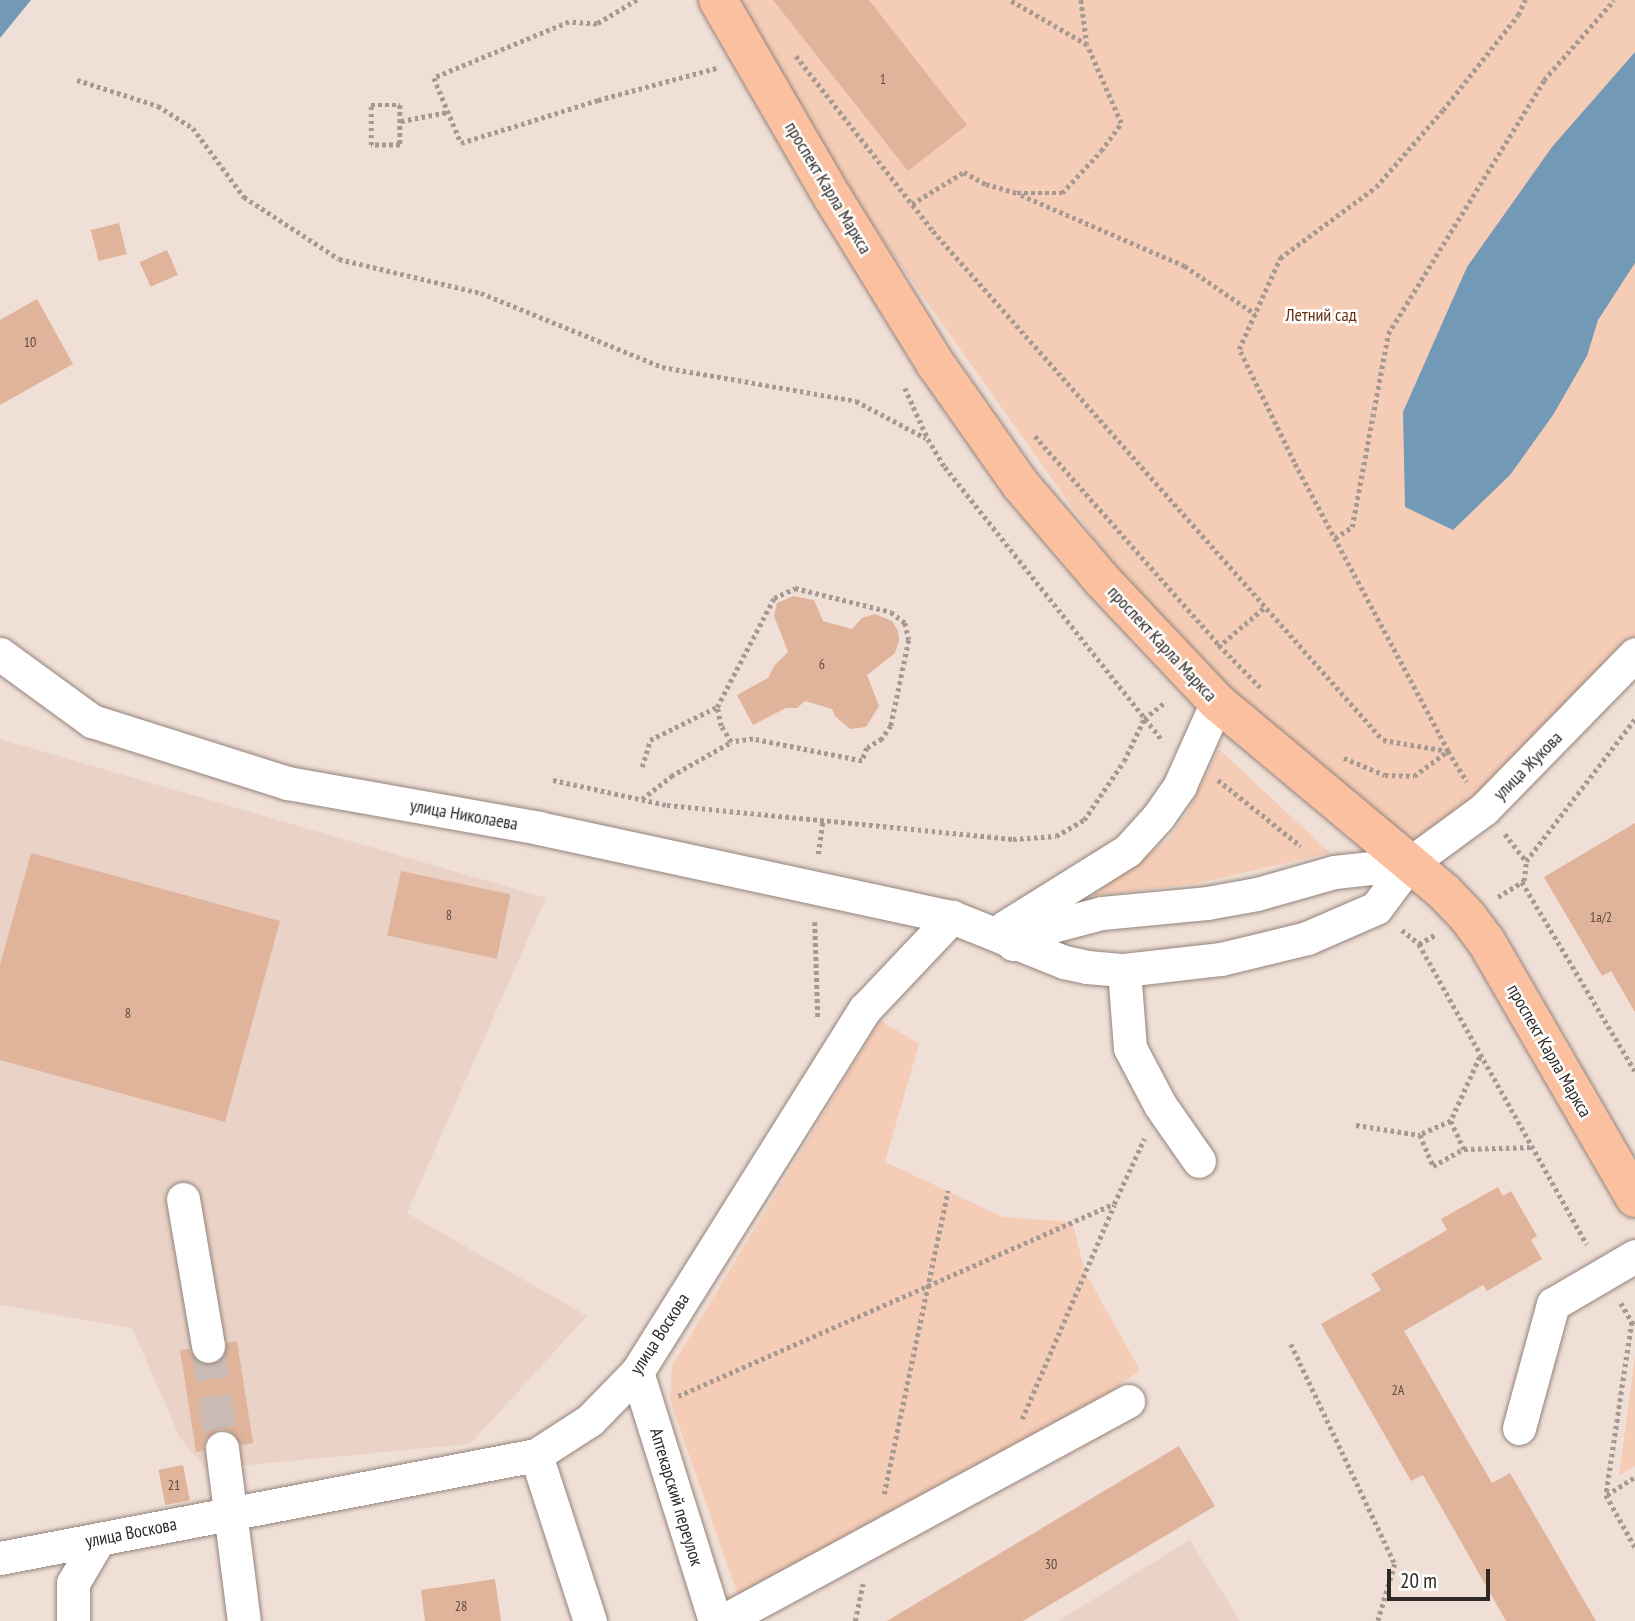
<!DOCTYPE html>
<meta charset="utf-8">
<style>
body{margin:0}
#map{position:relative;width:1635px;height:1621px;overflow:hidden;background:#f0dfd6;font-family:"PT Sans Narrow",sans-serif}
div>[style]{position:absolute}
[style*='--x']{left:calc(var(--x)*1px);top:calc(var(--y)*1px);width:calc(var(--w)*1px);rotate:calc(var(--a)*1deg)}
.built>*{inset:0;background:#ead3c6}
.green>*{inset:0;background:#f5ccb6}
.water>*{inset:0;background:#729ab7}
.building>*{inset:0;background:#e0b39b;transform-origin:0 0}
.minor-tunnel>*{height:33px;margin-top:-16.5px;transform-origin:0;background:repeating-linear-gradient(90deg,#c9bbb3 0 33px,transparent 0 50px)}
.path>*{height:4.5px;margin-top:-2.25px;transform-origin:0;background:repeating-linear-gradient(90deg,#a69992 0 3.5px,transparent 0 7px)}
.roads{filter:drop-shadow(0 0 2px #93837b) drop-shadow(0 0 2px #93837b)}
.minor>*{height:33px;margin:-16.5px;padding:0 16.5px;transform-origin:16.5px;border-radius:16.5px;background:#fff}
.major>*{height:38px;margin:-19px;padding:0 19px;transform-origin:19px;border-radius:19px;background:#fac09f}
span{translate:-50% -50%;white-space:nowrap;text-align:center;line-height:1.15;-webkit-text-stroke:5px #fff;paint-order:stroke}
.number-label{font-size:14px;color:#5b4c42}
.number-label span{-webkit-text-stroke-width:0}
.street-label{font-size:18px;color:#2f2925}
.park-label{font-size:18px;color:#68310c}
.scale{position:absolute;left:1387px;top:1569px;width:103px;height:32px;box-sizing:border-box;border:4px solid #2f2925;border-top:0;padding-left:9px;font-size:21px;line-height:24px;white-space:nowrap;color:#2f2925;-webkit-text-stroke:5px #fff;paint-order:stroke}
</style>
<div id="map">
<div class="built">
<div style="clip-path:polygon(0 739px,546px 898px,407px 1213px,587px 1316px,470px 1444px,206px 1469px,180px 1438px,132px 1328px,0 1305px)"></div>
<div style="clip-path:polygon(1190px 1540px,1240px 1621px,1058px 1621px)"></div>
</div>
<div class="green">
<div style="clip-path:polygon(720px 0,1635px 0,1635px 654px,1409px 864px,1193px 678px,742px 41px)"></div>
<div style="clip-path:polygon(1219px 749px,1330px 853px,1199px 883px,1092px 896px,1169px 839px,1188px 811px)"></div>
<div style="clip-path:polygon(880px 1020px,919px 1044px,885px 1162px,1003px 1217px,1072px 1222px,1085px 1272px,1140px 1370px,1000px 1471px,743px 1610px,670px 1400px,672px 1366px)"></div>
<div style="clip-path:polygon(1635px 1356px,1635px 1466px,1619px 1476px)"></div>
</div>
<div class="water">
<div style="clip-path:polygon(0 0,31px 0,0 38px)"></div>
<div style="clip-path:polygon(1635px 52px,1635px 263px,1598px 320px,1587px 356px,1553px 415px,1510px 475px,1453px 530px,1405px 507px,1403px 412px,1467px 267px,1552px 147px)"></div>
</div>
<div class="building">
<div style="clip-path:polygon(773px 0,869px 0,967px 125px,908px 171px)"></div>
<div style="left:119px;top:223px;width:32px;height:29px;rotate:76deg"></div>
<div style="left:167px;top:250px;width:27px;height:30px;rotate:66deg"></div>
<div style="clip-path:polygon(37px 299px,73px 364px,0 405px,0 320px)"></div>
<div style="clip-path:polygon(793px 596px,814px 600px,823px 621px,852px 629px,862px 618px,875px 614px,892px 621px,898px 631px,899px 640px,895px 653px,867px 675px,879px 706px,866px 727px,850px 729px,835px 716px,832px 709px,805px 701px,797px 708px,786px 708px,753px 725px,737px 695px,768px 678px,774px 666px,788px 652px,774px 616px,777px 603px)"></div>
<div style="clip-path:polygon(1635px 823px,1635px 1012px,1611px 971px,1602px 976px,1544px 877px)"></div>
<div style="clip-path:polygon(31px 853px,280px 921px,225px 1122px,0 1060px,0 965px)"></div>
<div style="left:401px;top:871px;width:112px;height:66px;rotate:12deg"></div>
<div style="clip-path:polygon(1498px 1187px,1503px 1196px,1511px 1191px,1537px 1236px,1531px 1240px,1542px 1259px,1487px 1291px,1483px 1285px,1404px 1331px,1492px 1483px,1510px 1473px,1596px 1621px,1506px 1621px,1423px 1475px,1411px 1481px,1321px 1324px,1381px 1290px,1371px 1274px,1447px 1230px,1441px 1219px)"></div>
<div style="clip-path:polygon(237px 1341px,253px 1443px,241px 1445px,230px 1431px,219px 1429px,205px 1440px,203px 1451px,196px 1452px,180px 1350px,189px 1349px,194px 1359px,211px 1365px,221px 1360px,227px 1343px)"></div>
<div style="clip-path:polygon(1179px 1446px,1215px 1506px,1023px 1621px,887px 1621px)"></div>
<div style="left:183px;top:1465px;width:36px;height:25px;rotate:79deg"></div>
<div style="clip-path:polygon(495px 1579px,501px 1621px,425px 1621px,421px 1590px)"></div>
</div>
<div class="minor-tunnel">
<div style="--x:208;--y:1346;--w:103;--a:82.2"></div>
</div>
<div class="path">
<div style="--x:637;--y:0;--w:47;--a:149"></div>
<div style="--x:597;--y:24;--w:28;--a:-176"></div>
<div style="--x:569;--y:22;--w:146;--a:157.5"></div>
<div style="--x:434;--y:78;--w:70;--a:67.4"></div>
<div style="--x:461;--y:143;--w:144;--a:-17.4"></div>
<div style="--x:598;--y:100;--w:123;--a:-15.1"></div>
<div style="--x:1081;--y:0;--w:44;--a:82.2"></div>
<div style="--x:796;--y:56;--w:222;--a:51.9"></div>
<div style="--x:933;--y:231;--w:679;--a:48.52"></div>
<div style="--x:1383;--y:740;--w:66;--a:9.6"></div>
<div style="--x:1448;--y:751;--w:36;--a:58"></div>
<div style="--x:77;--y:80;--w:85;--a:17.8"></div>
<div style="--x:158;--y:106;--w:41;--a:32.2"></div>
<div style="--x:193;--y:128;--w:86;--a:53.5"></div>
<div style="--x:244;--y:197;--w:113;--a:33.1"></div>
<div style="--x:339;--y:259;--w:146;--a:13.5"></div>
<div style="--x:481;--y:293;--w:196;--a:22.2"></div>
<div style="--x:662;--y:367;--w:197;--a:9.9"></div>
<div style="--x:856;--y:401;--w:79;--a:27.9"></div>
<div style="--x:371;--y:105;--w:29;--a:0"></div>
<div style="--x:400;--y:105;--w:40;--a:90"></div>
<div style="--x:400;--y:145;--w:29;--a:180"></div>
<div style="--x:371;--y:145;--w:40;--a:-90"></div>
<div style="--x:401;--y:121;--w:48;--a:-10.8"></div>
<div style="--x:1021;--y:195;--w:179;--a:23.4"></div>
<div style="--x:1185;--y:266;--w:85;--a:34.4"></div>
<div style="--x:912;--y:204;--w:61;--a:-31.6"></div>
<div style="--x:964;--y:172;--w:25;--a:29"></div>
<div style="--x:986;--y:184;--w:32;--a:16"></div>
<div style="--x:1017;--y:193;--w:45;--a:0"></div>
<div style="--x:1062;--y:193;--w:57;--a:-47.1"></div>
<div style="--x:1101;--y:151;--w:34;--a:-54"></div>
<div style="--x:1121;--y:123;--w:85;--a:-113.6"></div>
<div style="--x:1087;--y:45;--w:90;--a:-150"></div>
<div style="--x:905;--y:388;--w:56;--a:65.7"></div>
<div style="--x:928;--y:439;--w:33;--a:59"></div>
<div style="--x:945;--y:467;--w:350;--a:51.5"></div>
<div style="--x:1035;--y:436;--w:278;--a:48.6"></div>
<div style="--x:1219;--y:645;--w:59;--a:45.7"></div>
<div style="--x:1335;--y:538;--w:20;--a:-33"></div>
<div style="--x:1352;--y:527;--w:196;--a:-79.4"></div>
<div style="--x:1388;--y:334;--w:298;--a:-58.4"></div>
<div style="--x:1544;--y:80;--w:106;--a:-48.8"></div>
<div style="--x:795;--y:588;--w:99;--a:14"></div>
<div style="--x:891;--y:612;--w:18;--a:38"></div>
<div style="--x:905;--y:623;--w:17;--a:77"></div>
<div style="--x:909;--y:640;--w:88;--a:101.8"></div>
<div style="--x:891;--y:726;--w:16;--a:125"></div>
<div style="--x:882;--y:739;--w:17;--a:149"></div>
<div style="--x:867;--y:748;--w:14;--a:111"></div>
<div style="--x:862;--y:761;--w:111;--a:-168.6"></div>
<div style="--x:753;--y:739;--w:22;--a:172"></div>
<div style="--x:731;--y:742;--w:19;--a:-122"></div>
<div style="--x:721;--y:726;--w:19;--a:-102"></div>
<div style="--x:717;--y:707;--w:123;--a:-62.4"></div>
<div style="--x:774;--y:598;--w:23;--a:-25"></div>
<div style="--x:1218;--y:647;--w:62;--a:-40.4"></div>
<div style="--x:1344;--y:758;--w:44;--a:22.5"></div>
<div style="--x:1385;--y:775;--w:29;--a:2"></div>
<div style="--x:1414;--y:776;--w:42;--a:-36.3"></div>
<div style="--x:1448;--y:751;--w:327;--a:-118.1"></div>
<div style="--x:1294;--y:462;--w:126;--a:-116"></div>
<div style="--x:1239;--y:349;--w:100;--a:-65.7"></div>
<div style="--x:1280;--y:258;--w:119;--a:-36.5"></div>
<div style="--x:1376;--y:187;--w:102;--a:-49"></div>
<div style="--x:1443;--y:110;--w:121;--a:-51.7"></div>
<div style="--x:1518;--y:15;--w:17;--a:-65"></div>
<div style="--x:642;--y:767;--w:28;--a:-73"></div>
<div style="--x:650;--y:740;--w:75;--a:-26.2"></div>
<div style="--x:553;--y:780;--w:117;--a:12.4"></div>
<div style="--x:667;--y:805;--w:348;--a:5.6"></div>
<div style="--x:1013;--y:839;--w:43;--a:-4"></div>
<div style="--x:1056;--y:836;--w:32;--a:-30"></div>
<div style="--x:1084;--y:820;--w:71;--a:-55.9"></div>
<div style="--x:1124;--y:761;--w:47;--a:-64.5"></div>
<div style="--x:1144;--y:719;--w:28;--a:-39"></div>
<div style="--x:1218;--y:780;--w:106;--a:38.5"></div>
<div style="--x:642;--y:799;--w:37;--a:-38"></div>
<div style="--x:671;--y:776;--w:69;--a:-29.5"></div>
<div style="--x:1505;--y:834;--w:34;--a:52"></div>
<div style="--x:818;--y:854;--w:34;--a:-82"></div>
<div style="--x:1522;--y:882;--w:220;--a:59.1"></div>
<div style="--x:1498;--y:897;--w:31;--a:-32"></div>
<div style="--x:1524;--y:881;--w:20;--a:-84"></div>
<div style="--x:1526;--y:861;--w:179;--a:-52.5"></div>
<div style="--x:815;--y:922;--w:96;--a:88.2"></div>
<div style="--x:1402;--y:930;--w:22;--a:39"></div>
<div style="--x:1419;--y:944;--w:344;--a:60.8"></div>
<div style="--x:1419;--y:944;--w:20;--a:-30"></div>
<div style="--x:1480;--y:1057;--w:70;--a:114.4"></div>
<div style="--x:1451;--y:1121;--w:31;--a:65"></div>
<div style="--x:1464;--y:1149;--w:69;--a:-1.7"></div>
<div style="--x:1451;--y:1121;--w:34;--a:156"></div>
<div style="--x:1420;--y:1135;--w:34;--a:67"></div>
<div style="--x:1433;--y:1166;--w:35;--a:-29"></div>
<div style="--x:1356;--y:1125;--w:65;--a:8.9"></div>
<div style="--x:1621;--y:1303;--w:28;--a:60"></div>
<div style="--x:1632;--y:1322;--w:175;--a:98.5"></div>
<div style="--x:1606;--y:1495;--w:60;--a:60.9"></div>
<div style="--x:1291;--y:1344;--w:243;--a:64.7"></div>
<div style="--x:1395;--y:1564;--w:59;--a:106.6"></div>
<div style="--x:678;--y:1396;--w:476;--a:-23.8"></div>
<div style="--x:1114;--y:1204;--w:72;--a:-65.2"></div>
<div style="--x:1022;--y:1419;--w:233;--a:-66.7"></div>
<div style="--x:884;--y:1494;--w:310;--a:-78.1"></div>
<div style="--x:1607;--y:1495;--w:33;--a:-33"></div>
<div style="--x:855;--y:1621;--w:38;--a:-78"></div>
</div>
<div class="roads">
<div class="minor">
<div style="--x:0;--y:654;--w:114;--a:36.1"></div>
<div style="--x:92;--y:721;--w:205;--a:17.6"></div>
<div style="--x:287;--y:783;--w:256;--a:10.1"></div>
<div style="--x:539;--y:828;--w:422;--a:12.2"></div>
<div style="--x:952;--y:917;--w:121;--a:21.9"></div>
<div style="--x:1064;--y:962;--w:24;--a:12"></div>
<div style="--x:1087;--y:967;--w:37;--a:5"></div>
<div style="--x:1124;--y:970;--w:98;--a:-6.5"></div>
<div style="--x:1221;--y:959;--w:89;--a:-13.7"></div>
<div style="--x:1307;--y:938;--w:75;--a:-23.5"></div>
<div style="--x:1376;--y:908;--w:55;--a:-53.1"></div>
<div style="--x:1409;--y:864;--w:93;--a:-36.3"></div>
<div style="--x:1484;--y:809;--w:216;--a:-45.7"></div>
<div style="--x:1005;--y:927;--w:145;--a:-32"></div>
<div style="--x:1128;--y:850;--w:45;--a:-47.7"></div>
<div style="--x:1158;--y:817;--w:39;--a:-55"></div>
<div style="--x:1180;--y:785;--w:91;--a:-66"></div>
<div style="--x:1013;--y:944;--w:43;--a:-24.8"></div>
<div style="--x:1052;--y:926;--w:52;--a:-14.6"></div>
<div style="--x:1102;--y:913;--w:105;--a:-5.4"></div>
<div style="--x:1207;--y:903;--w:51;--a:-10.2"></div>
<div style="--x:1257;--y:894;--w:80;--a:-15.9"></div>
<div style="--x:1334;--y:872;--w:75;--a:-6.1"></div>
<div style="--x:1124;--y:970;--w:78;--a:85.6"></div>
<div style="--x:1130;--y:1048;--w:64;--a:62.2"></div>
<div style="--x:1160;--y:1105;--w:68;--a:55.1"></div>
<div style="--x:183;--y:1199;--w:149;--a:80.3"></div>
<div style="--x:637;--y:1372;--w:261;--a:72.6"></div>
<div style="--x:1519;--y:1428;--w:129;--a:-74.7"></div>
<div style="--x:1553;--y:1304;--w:95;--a:-30.3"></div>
<div style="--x:222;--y:1448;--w:174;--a:82.8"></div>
<div style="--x:536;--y:1455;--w:175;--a:72"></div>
<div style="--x:0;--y:1558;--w:546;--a:-10.88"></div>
<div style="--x:536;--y:1455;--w:64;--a:-32.9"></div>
<div style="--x:590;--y:1420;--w:67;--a:-45.6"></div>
<div style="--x:637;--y:1372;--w:429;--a:-57.9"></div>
<div style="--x:865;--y:1009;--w:127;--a:-46.6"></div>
<div style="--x:73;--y:1621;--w:38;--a:-90"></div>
<div style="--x:73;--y:1583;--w:51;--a:-59.4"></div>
<div style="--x:723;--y:1621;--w:461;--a:-28.5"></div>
</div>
<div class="major">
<div style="--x:718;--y:0;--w:229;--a:59.9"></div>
<div style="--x:833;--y:198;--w:194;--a:58.3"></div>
<div style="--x:935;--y:363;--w:148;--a:54.9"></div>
<div style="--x:1020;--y:484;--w:126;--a:49.5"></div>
<div style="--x:1102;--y:580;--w:168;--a:46.7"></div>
<div style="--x:1217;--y:702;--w:296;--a:39.9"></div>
<div style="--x:1444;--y:892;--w:33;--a:46"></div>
<div style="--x:1467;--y:916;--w:31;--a:53"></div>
<div style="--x:1486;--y:941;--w:297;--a:59.9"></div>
</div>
</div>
<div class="number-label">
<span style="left:883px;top:79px">1</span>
<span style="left:30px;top:342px">10</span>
<span style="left:822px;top:664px">6</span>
<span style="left:449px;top:915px">8</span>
<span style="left:1601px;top:917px">1а/2</span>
<span style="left:128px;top:1013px">8</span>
<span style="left:1398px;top:1390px">2А</span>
<span style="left:174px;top:1485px">21</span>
<span style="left:1051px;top:1564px">30</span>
<span style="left:461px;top:1606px">28</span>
</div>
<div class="street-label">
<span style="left:828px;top:188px;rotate:59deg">проспект Карла Маркса</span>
<span style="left:1162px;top:644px;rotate:47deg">проспект Карла Маркса</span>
<span style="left:1528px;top:766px;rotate:-45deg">улица Жукова</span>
<span style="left:464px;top:815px;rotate:10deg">улица Николаева</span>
<span style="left:1549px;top:1051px;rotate:60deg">проспект Карла Маркса</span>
<span style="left:660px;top:1334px;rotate:-57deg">улица Воскова</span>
<span style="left:676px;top:1497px;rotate:73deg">Аптекарский переулок</span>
<span style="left:131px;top:1533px;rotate:-11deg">улица Воскова</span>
</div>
<div class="park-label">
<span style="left:1321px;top:315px">Летний сад</span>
</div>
<div class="scale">20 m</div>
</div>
